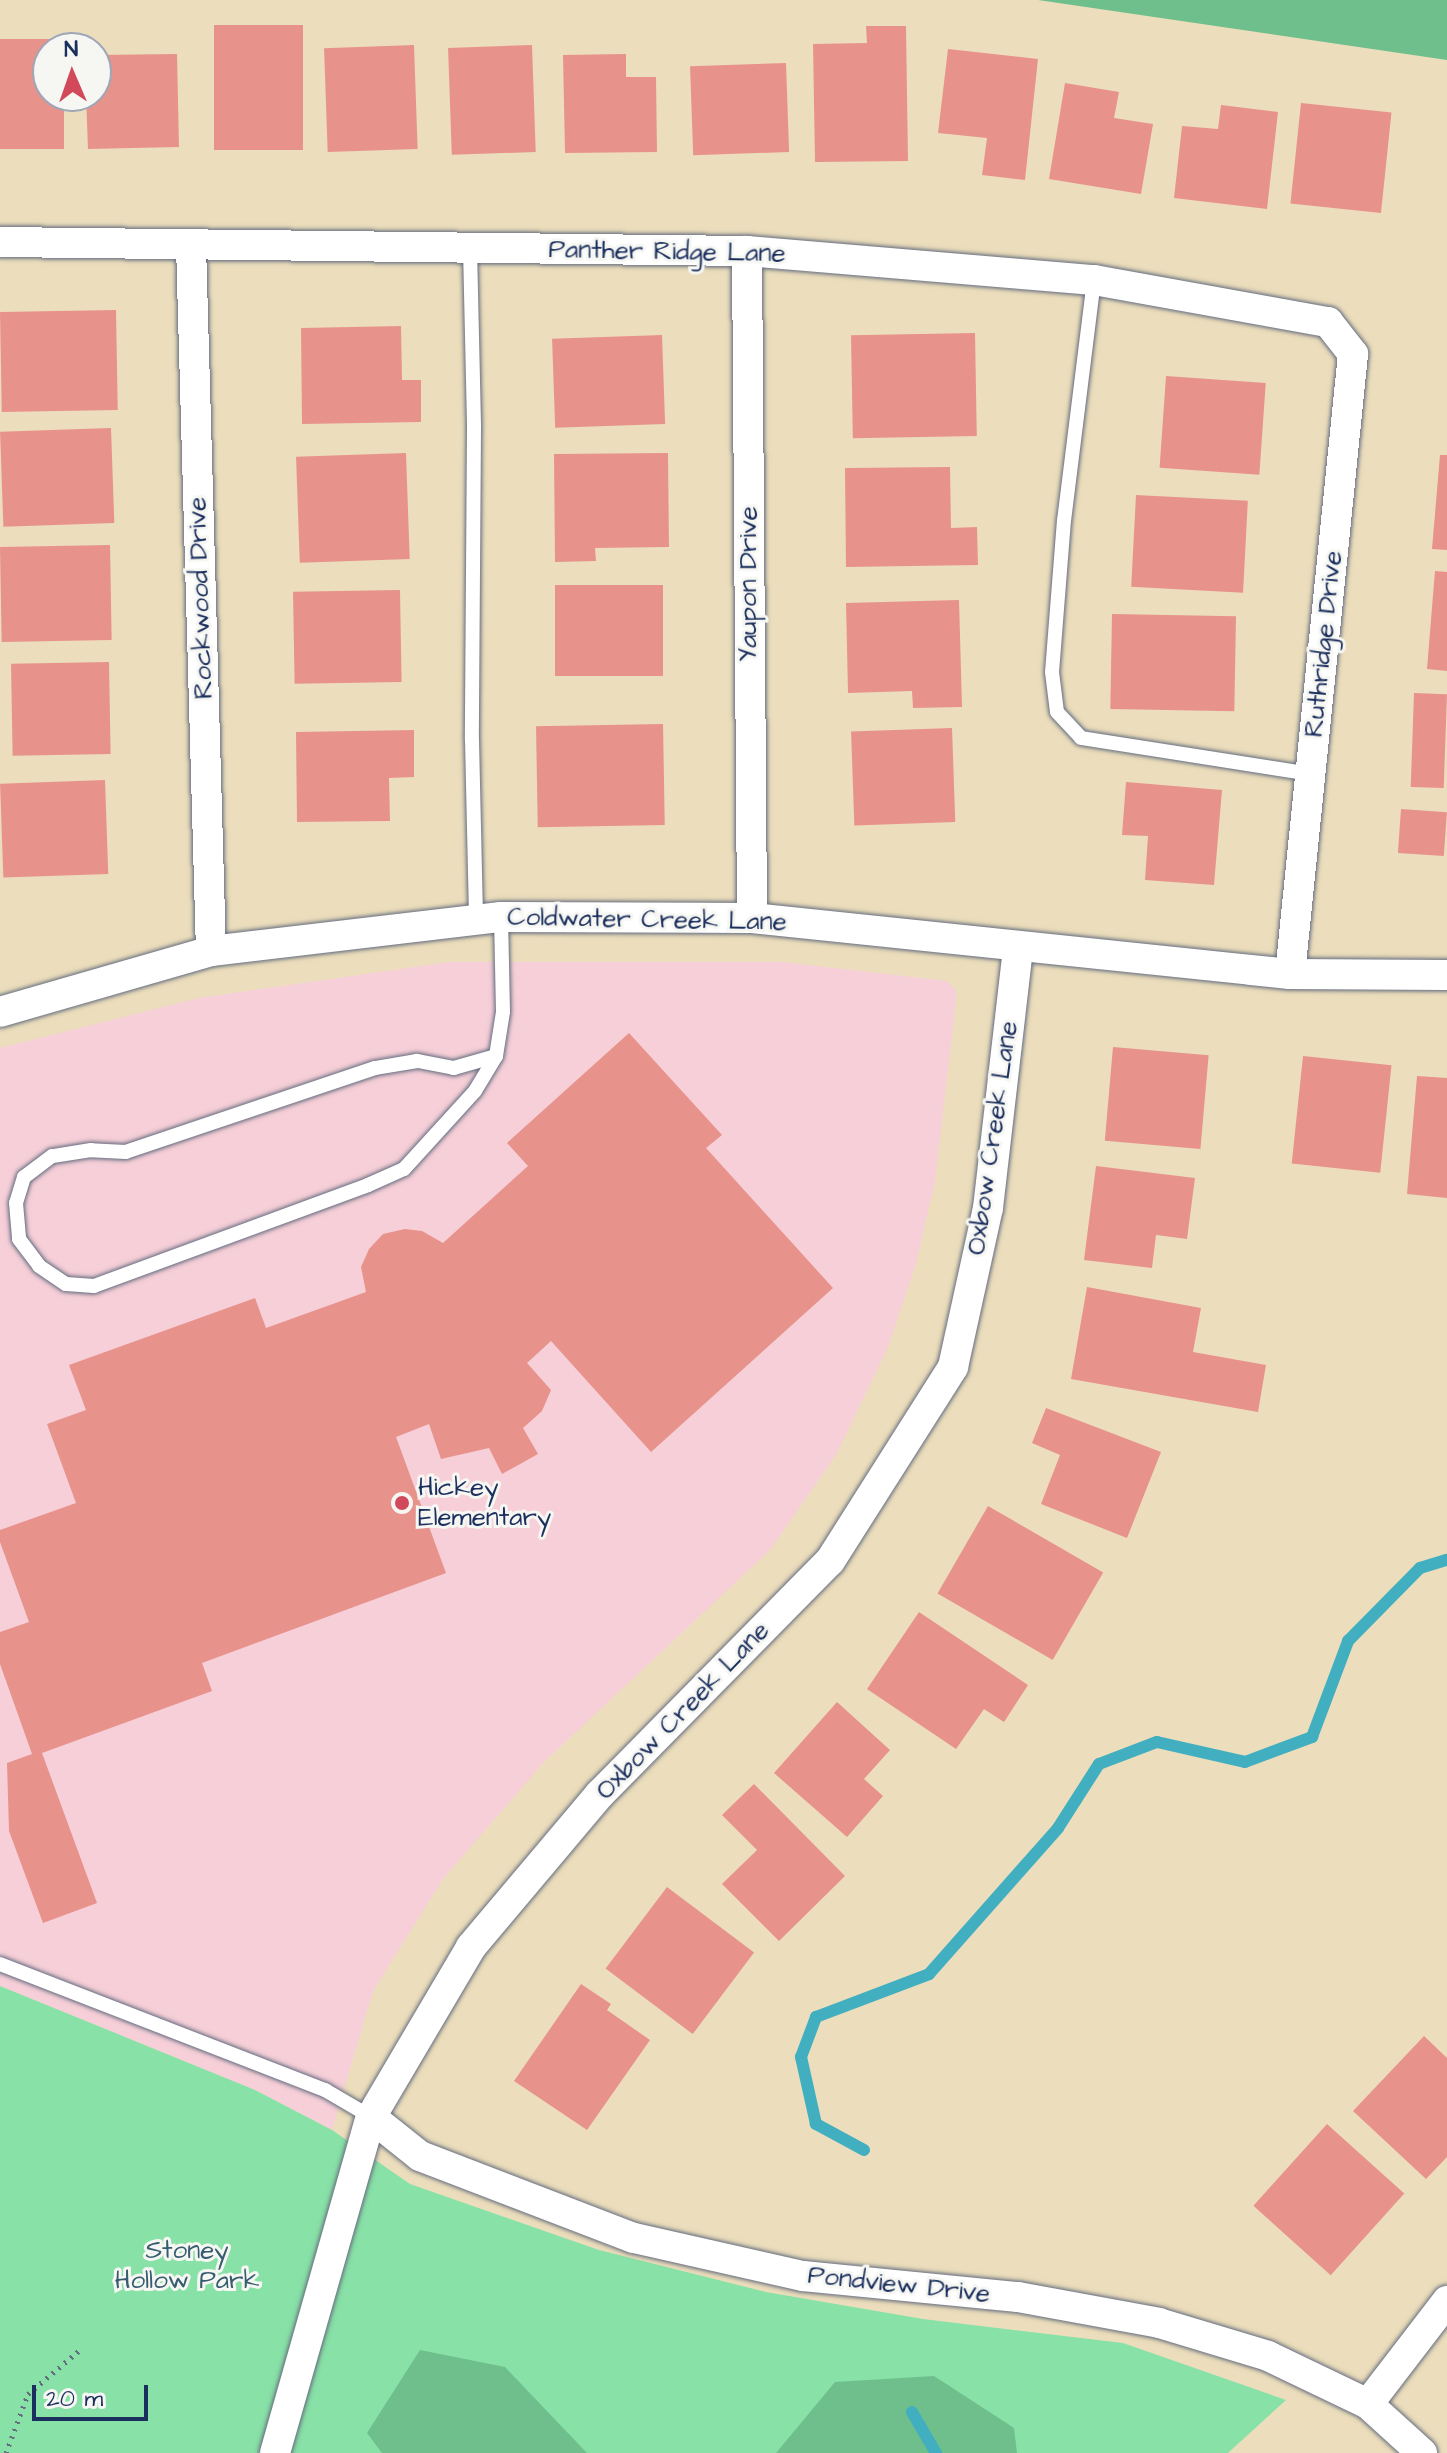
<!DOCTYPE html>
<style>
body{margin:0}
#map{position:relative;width:1447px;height:2453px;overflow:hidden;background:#ecdebc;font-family:"Architects Daughter",sans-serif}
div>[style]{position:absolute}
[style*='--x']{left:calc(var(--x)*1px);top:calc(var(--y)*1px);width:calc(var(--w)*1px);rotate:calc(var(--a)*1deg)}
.built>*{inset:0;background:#f6cfd8}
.green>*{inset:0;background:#88e1a7}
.forest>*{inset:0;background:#6ebf8c}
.stream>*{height:12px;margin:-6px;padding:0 6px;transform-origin:6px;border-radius:6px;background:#42afc1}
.building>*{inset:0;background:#e8928c;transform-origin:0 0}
.path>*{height:5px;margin-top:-2.5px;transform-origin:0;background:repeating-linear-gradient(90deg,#646c7f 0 2px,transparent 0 8px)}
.roads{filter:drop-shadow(0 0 2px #646c7f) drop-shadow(0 0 2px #646c7f)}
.lane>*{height:14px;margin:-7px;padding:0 7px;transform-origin:7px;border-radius:7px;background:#fff}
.street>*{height:30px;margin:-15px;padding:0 15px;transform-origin:15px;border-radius:15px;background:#fff}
.dots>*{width:22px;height:22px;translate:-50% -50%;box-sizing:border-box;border:4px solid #f6f6f2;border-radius:50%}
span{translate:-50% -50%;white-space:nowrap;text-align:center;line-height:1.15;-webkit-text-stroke:6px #f6f6f2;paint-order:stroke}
.street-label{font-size:26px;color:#1b2f5e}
.poi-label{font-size:26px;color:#1b2f5e}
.left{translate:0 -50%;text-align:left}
.park-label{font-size:26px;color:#365c70}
.north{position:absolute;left:32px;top:32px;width:80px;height:80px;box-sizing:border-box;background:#f6f6f2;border:2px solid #9ea6b7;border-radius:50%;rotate:358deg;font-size:22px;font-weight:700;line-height:32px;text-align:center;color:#1b2f5e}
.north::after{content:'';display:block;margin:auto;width:28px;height:36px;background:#d1495b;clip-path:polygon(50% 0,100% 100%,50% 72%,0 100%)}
.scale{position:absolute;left:32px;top:2385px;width:116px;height:36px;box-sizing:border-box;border:4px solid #1b2f5e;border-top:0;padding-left:10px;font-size:24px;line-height:28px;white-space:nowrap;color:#1b2f5e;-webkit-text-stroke:6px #f6f6f2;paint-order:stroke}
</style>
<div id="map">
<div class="built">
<div style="clip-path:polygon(449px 962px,783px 962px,947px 981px,957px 992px,935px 1181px,916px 1264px,888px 1347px,836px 1455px,770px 1550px,544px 1762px,443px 1879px,373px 1991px,332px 2130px,255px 2090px,0 1986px,0 1048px,199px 998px)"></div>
</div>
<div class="green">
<div style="clip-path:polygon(0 1986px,255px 2090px,332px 2130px,410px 2184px,599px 2250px,766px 2292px,923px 2319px,1123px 2343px,1286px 2400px,1228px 2453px,0 2453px)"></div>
</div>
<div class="forest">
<div style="clip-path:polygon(1038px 0,1447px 0,1447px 60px)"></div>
<div style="clip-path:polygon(420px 2350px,505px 2367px,587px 2453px,382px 2453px,367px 2433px)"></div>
<div style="clip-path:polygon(934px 2376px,1014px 2428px,1017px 2453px,776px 2453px,835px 2382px)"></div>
</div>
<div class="stream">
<div style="--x:864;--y:2150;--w:55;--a:-151.6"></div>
<div style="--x:816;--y:2124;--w:69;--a:-102.6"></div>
<div style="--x:801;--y:2057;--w:43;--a:-69.4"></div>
<div style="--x:816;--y:2017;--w:121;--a:-20.8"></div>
<div style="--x:929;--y:1974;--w:195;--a:-48.5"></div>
<div style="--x:1058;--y:1828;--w:76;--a:-57.4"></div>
<div style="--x:1099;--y:1764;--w:62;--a:-20.8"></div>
<div style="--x:1157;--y:1742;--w:90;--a:12.8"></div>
<div style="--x:1245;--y:1762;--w:72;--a:-20.5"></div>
<div style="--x:1312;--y:1737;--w:103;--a:-69.4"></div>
<div style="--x:1348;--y:1641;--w:103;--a:-45.4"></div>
<div style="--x:1420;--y:1568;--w:28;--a:-17"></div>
<div style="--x:912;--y:2412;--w:48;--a:59.7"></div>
</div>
<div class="building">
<div style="left:303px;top:25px;width:125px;height:89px;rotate:90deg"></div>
<div style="clip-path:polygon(866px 26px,906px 26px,908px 161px,815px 162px,813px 44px,867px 43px)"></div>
<div style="clip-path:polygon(0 39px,64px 39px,64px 48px,48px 48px,48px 96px,64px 96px,64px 149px,0 149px)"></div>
<div style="left:414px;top:45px;width:104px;height:90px;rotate:88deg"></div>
<div style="left:532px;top:45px;width:107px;height:84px;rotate:88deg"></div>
<div style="clip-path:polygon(948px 49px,1038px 59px,1025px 180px,982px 175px,987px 138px,938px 133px)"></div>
<div style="clip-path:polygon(177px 54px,179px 147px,88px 149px,86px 96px,96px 96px,96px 55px)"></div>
<div style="clip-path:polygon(626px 54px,626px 77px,656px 77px,657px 152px,565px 153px,563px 55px)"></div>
<div style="left:786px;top:63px;width:89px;height:96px;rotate:88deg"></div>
<div style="clip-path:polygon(1065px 83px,1119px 92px,1114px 118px,1153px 124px,1141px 194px,1049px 179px)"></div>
<div style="left:1301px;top:103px;width:91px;height:101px;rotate:6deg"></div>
<div style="clip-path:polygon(1221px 105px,1278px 112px,1267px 209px,1174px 198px,1182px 126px,1218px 129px)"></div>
<div style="left:116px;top:310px;width:100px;height:116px;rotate:89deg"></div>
<div style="clip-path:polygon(401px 326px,402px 380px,421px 380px,421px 422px,302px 424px,301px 328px)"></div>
<div style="left:975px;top:333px;width:103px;height:124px;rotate:89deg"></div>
<div style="left:662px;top:335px;width:89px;height:110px;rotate:88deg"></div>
<div style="left:1166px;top:376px;width:100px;height:92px;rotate:4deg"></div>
<div style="left:111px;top:428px;width:95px;height:111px;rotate:88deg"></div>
<div style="left:406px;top:453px;width:106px;height:110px;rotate:88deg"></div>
<div style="clip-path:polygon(668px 453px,669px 547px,595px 548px,596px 561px,555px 562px,554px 454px)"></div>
<div style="clip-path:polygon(1440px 455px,1447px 455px,1447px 550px,1432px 549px)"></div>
<div style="clip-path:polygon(950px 467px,951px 528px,977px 527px,978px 565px,846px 567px,845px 468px)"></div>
<div style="left:1136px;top:495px;width:112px;height:92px;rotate:3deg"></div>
<div style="left:110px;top:545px;width:95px;height:110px;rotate:89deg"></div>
<div style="clip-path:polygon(1435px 571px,1447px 572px,1447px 671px,1427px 669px)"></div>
<div style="left:555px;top:585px;width:108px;height:91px"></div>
<div style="left:400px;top:590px;width:92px;height:107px;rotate:89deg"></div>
<div style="clip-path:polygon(959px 600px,962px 707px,913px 708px,912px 691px,848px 693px,846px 603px)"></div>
<div style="left:1112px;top:614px;width:124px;height:95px;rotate:1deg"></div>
<div style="left:109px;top:662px;width:92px;height:98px;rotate:89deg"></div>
<div style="left:1414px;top:693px;width:33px;height:94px;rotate:2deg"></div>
<div style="left:663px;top:724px;width:101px;height:127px;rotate:89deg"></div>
<div style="left:952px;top:728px;width:94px;height:101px;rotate:88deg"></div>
<div style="clip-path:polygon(414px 730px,414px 777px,389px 778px,390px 821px,297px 822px,296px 732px)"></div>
<div style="left:105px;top:780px;width:94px;height:105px;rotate:88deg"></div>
<div style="clip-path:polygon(1126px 782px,1222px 790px,1214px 885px,1145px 880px,1148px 836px,1122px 835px)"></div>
<div style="left:1401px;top:809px;width:46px;height:44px;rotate:4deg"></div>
<div style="clip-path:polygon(629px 1033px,722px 1135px,706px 1148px,833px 1288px,651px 1452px,551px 1341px,527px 1363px,551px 1390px,542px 1411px,523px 1428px,538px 1454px,502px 1474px,489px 1448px,441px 1459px,429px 1424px,396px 1437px,446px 1573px,202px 1663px,212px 1691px,42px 1753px,97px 1903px,43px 1923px,9px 1831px,7px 1763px,32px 1754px,0 1664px,0 1632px,29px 1622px,0 1542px,0 1530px,76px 1503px,47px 1424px,86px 1410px,69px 1365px,255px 1298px,266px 1328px,366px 1292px,361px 1267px,369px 1249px,383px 1234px,405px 1229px,422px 1231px,443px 1243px,528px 1166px,507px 1143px)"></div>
<div style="left:1113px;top:1047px;width:96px;height:94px;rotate:5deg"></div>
<div style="left:1303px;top:1056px;width:89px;height:108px;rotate:6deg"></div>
<div style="clip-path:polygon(1417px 1076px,1447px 1078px,1447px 1198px,1407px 1194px)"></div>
<div style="clip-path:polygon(1096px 1166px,1195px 1178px,1187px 1239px,1156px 1235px,1152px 1268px,1084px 1260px)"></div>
<div style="clip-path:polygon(1087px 1287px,1201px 1308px,1193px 1352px,1266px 1365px,1258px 1412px,1071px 1379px)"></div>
<div style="clip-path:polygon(1046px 1408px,1161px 1452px,1127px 1538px,1041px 1504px,1060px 1455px,1032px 1443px)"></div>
<div style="left:988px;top:1506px;width:133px;height:101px;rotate:30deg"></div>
<div style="clip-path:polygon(919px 1612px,1028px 1685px,1004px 1722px,984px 1709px,956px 1749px,867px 1689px)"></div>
<div style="clip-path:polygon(837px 1702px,890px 1750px,864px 1779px,883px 1796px,847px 1837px,774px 1773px)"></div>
<div style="clip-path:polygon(754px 1784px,845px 1876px,779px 1941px,722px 1884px,757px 1850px,722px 1815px)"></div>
<div style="left:667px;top:1887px;width:109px;height:102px;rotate:37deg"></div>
<div style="clip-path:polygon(581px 1984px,611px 2004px,607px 2010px,650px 2040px,587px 2130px,514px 2081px)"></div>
<div style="clip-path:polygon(1424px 2036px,1447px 2058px,1447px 2157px,1426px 2179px,1353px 2111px)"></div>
<div style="left:1327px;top:2124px;width:104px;height:110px;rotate:42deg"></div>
</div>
<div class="path">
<div style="--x:6;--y:2453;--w:63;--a:-69.6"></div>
<div style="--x:28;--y:2394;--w:71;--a:-40.4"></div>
</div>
<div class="roads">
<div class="lane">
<div style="--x:470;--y:248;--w:180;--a:88.7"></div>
<div style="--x:474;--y:428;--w:312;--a:90.4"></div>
<div style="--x:472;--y:740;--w:180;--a:88.7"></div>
<div style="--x:1094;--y:280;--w:242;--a:97.1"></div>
<div style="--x:1064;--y:520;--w:152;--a:94.5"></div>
<div style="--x:1052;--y:672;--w:40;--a:82.9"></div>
<div style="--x:1057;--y:712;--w:35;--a:47"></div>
<div style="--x:1081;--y:738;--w:232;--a:8.9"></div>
<div style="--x:496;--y:1056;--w:44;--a:164.1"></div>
<div style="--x:454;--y:1068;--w:38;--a:-169"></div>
<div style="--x:417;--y:1061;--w:43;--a:170.5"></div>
<div style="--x:375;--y:1068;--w:263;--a:161.4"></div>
<div style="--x:126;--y:1152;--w:35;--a:-177"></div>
<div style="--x:91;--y:1150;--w:39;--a:171"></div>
<div style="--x:52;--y:1156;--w:35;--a:143"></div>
<div style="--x:24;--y:1177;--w:27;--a:107"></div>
<div style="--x:16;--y:1203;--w:36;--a:85"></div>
<div style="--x:19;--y:1239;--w:34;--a:53"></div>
<div style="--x:39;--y:1266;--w:32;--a:34"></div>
<div style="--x:66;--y:1284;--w:28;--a:4"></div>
<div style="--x:94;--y:1286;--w:292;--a:-20.2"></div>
<div style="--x:368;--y:1185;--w:39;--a:-24"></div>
<div style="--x:404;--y:1169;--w:105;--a:-47.7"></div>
<div style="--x:475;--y:1091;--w:41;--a:-59"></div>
<div style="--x:496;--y:1056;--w:45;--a:-81"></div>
<div style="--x:503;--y:1012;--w:95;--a:-91.2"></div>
<div style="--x:0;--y:1964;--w:349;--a:21.2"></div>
<div style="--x:325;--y:2090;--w:53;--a:30.4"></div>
</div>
<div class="street">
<div style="--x:0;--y:242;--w:747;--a:0.69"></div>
<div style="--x:747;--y:251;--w:348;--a:4.8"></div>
<div style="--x:1094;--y:280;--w:238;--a:10.2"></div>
<div style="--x:1328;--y:322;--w:41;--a:52"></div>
<div style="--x:1353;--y:354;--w:623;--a:95.8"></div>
<div style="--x:191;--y:245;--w:706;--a:88.38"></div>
<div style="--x:747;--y:251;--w:667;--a:89.57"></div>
<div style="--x:0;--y:1012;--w:220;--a:-16.1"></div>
<div style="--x:211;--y:951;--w:292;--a:-6.7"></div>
<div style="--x:501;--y:917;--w:251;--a:0.2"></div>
<div style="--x:752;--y:918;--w:541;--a:5.94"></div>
<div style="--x:1290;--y:974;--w:157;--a:0.4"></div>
<div style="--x:371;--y:2117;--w:63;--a:38.5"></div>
<div style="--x:420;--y:2156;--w:229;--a:21"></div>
<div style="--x:634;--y:2238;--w:173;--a:12.7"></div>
<div style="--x:803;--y:2276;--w:216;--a:5.6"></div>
<div style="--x:1018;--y:2297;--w:143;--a:10.4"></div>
<div style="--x:1159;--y:2323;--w:114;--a:16.8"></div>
<div style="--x:1268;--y:2356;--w:111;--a:25.6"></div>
<div style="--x:1368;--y:2404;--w:73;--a:42.2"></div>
<div style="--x:1368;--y:2404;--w:130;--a:-52.5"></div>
<div style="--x:275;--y:2453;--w:349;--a:-74.1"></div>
<div style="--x:371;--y:2117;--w:197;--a:-59.5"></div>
<div style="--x:471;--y:1947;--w:200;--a:-49.9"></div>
<div style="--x:600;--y:1794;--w:327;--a:-45.4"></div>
<div style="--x:830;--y:1561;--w:230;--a:-57.6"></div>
<div style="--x:953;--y:1367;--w:163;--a:-77.6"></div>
<div style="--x:988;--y:1208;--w:263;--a:-83.4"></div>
</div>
</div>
<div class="dots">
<div style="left:402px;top:1503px;background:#d1495b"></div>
</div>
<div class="street-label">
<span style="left:667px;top:252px;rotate:1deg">Panther Ridge Lane</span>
<span style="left:749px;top:584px;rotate:-90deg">Yaupon Drive</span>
<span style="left:201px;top:598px;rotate:-92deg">Rockwood Drive</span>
<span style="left:1324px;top:644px;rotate:-84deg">Ruthridge Drive</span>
<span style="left:647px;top:920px;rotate:1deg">Coldwater Creek Lane</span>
<span style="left:993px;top:1138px;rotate:-82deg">Oxbow Creek Lane</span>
<span style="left:683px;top:1711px;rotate:-46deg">Oxbow Creek Lane</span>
<span style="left:899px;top:2285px;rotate:6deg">Pondview Drive</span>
</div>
<div class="poi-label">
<span class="left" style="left:418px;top:1503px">Hickey<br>Elementary</span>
</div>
<div class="park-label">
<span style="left:187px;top:2266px">Stoney<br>Hollow Park</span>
</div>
<div class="north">N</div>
<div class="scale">20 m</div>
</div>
